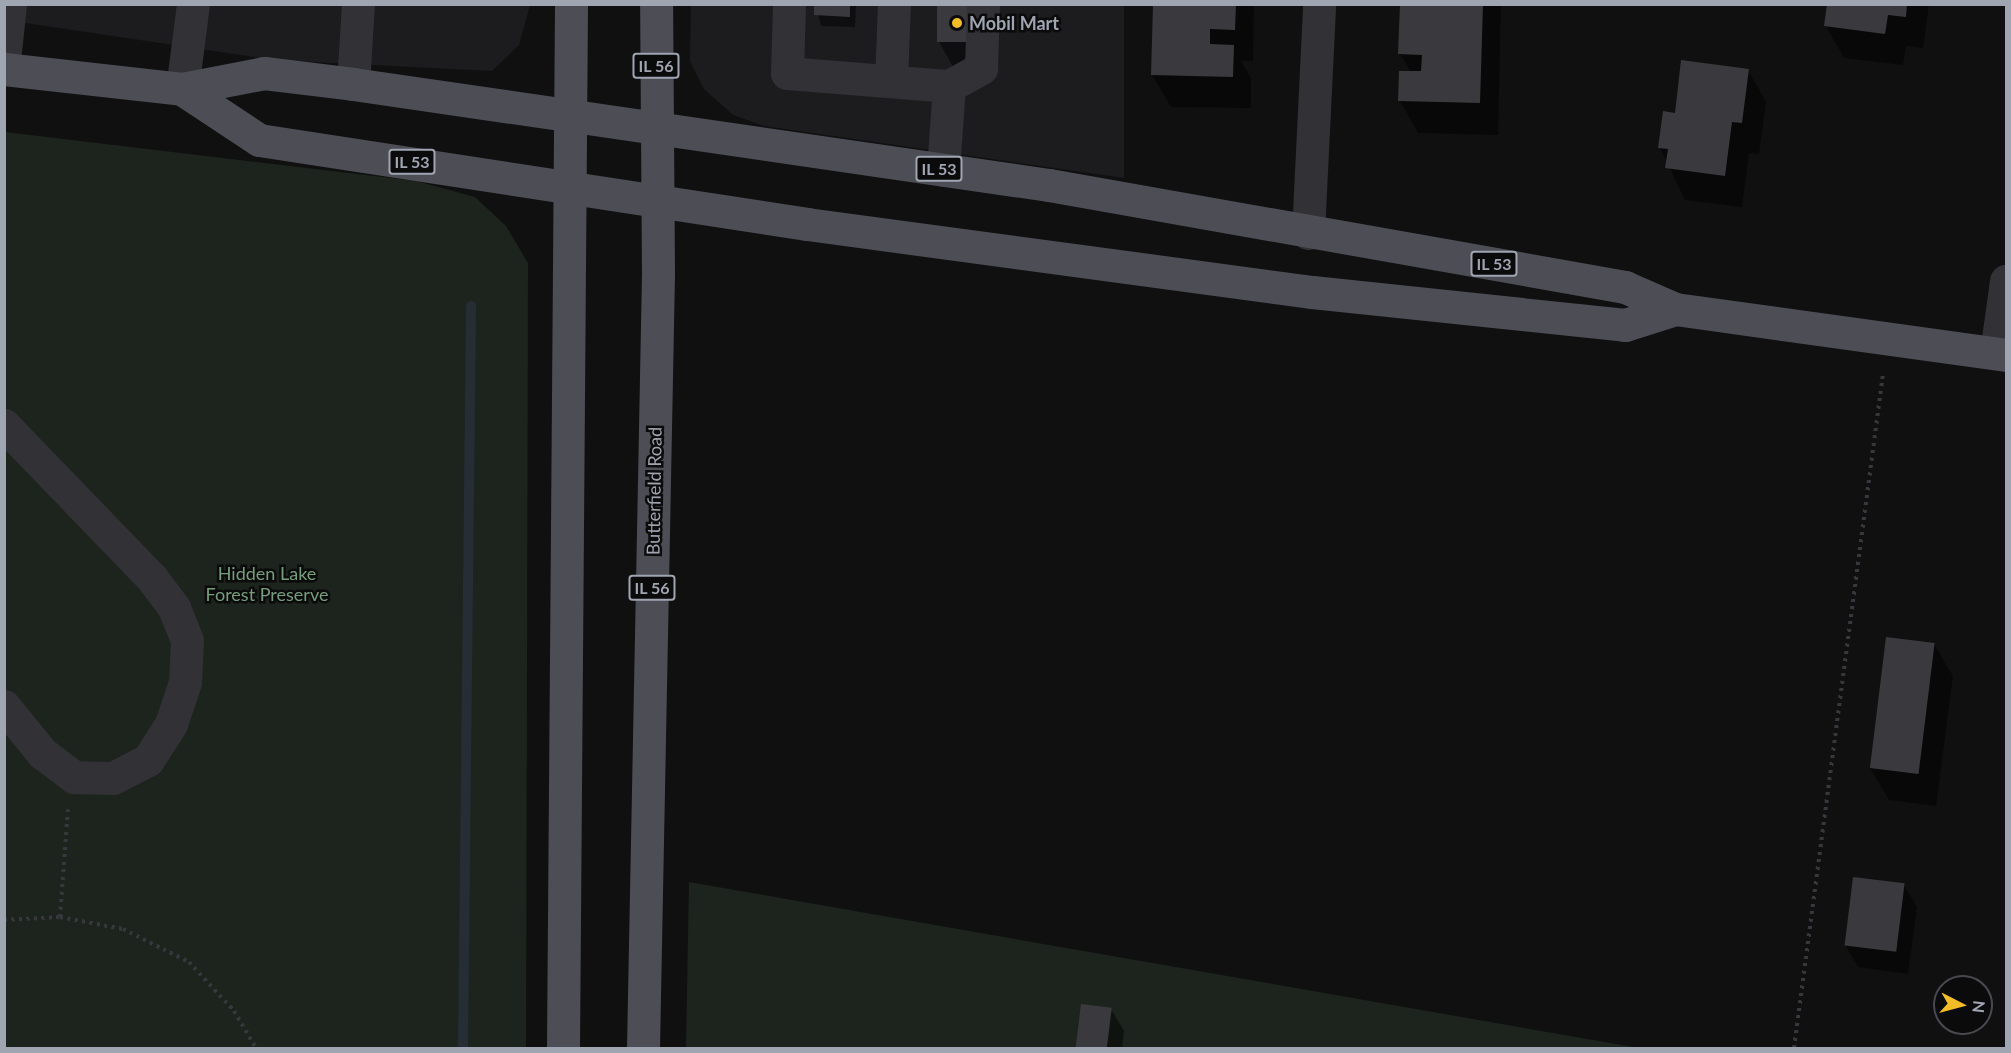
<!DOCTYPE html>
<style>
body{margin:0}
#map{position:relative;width:2011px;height:1053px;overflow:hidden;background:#101011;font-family:Lato,sans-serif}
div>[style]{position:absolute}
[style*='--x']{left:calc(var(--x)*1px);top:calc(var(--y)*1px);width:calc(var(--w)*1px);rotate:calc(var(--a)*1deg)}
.built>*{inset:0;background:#1c1c1e}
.green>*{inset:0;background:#1c241d}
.shadow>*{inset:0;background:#0007}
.stream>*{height:10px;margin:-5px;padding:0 5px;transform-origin:5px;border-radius:5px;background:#262d34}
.building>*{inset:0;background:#3a3a3e;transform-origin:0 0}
.path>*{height:4px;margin-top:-2px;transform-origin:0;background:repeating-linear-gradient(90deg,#37383d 0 3px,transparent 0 7.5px)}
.minor>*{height:33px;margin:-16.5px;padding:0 16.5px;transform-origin:16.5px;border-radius:16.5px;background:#313136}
.major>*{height:33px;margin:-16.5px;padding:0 16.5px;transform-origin:16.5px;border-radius:16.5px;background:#4d4e55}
.dots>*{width:16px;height:16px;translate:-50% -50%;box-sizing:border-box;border:3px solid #0b0b0c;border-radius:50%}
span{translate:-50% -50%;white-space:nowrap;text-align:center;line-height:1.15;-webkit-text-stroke:5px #0b0b0c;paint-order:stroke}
.shield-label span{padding:2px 4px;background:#0b0b0c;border:2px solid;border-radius:4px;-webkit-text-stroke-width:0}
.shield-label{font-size:16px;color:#a0a5b2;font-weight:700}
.poi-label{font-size:18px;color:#a0a5b2;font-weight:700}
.left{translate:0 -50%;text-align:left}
.street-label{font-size:18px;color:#a0a5b2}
.park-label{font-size:18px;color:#779e7c}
.frame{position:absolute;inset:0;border:6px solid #a0a5b2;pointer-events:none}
.north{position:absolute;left:1933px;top:975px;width:60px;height:60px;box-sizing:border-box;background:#0b0b0c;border:2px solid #47494e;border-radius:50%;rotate:96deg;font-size:16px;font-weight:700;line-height:24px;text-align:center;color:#a0a5b2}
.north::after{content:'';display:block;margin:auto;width:21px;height:27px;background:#f3bd26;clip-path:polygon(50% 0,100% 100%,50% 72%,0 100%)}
</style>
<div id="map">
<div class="built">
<div style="clip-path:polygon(5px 4px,530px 5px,519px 45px,492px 71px,274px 60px,5px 20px)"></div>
<div style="clip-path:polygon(691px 5px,1124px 5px,1124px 178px,764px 126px,733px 115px,704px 89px,690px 61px)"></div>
</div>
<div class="green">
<div style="clip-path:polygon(5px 132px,416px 181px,475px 197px,506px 226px,528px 263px,526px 1048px,5px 1048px)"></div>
<div style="clip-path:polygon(689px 882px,1639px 1048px,686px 1048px)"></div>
</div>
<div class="shadow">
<div style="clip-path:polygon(816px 4px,856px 4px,855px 27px,821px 26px)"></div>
<div style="clip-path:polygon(993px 4px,957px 74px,939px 42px)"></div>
<div style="clip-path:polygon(1154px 4px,1254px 4px,1253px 61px,1241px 61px,1251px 78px,1251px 108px,1171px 107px,1152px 75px)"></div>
<div style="clip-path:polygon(1401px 4px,1501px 4px,1498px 135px,1418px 133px,1400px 101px,1411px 72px,1400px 54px)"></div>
<div style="clip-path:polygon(1828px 4px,1929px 4px,1923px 48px,1906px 46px,1903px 65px,1844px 58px,1826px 26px)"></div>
<div style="clip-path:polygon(1748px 70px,1766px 102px,1759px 154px,1749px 153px,1742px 207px,1685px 200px,1660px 148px,1676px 115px)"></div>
<div style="clip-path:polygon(1934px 644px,1953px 676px,1936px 806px,1889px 800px,1870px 768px)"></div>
<div style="clip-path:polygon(1904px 885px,1917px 907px,1908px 974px,1858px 967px,1845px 945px)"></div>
<div style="clip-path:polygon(1082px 1006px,1111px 1009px,1124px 1031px,1122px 1048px,1077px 1048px)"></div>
</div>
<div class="stream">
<div style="--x:463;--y:1048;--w:742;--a:-89.38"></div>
</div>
<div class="building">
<div style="clip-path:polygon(814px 4px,850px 4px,850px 17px,814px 15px)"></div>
<div style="left:937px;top:4px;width:39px;height:38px"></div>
<div style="clip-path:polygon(1153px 4px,1236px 4px,1235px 30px,1210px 29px,1210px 44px,1234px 45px,1233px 77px,1151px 75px)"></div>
<div style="clip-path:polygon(1400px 4px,1483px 4px,1480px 103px,1398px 101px,1399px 71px,1421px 71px,1422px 55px,1398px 54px)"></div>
<div style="clip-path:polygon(1827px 4px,1907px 4px,1906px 17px,1888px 15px,1885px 34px,1824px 26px)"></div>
<div style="clip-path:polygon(1681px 60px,1749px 69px,1742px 123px,1732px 122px,1725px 176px,1665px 168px,1668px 149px,1658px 148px,1663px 111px,1675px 113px)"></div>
<div style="left:1886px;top:637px;width:49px;height:132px;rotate:7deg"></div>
<div style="left:1853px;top:877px;width:52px;height:69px;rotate:7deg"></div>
<div style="left:1081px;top:1004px;width:31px;height:44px;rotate:7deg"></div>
</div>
<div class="path">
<div style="--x:60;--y:917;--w:64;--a:10.8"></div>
<div style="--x:123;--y:929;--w:74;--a:26.6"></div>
<div style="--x:189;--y:962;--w:67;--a:47.4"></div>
<div style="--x:234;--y:1011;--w:43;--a:59.3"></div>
<div style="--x:4;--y:920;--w:56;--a:-3.1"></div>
<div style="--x:60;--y:917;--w:108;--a:-85.8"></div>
<div style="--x:1794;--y:1048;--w:680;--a:-82.48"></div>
</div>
<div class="minor">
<div style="--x:789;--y:4;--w:69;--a:91.7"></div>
<div style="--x:787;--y:73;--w:163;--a:4.6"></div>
<div style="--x:949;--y:86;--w:84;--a:94.1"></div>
<div style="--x:4;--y:61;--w:57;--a:-84"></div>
<div style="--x:891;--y:81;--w:77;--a:-87.8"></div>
<div style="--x:353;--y:84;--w:80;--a:-86.4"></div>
<div style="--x:949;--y:86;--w:37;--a:-29"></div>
<div style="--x:981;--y:68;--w:64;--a:-88.2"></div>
<div style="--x:182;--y:89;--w:86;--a:-82.6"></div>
<div style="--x:1308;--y:233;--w:229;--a:-87.2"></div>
<div style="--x:1996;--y:353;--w:73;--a:-82.1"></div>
<div style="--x:4;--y:425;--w:211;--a:46"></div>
<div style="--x:151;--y:577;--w:39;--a:53"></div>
<div style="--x:174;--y:608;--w:35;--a:68"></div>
<div style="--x:187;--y:641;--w:41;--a:92.8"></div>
<div style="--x:185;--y:682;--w:44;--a:108.4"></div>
<div style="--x:171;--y:724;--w:43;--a:122.6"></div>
<div style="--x:148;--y:760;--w:39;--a:153"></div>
<div style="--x:113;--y:778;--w:39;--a:-179"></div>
<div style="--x:74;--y:777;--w:39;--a:-143"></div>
<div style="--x:43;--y:754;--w:62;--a:-129.1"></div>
</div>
<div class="major">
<div style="--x:4;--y:69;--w:179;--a:6.4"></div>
<div style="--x:182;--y:89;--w:84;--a:-11"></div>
<div style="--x:264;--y:73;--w:90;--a:7"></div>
<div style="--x:353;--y:84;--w:703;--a:8.26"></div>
<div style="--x:1049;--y:185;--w:585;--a:10.04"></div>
<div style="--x:1625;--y:287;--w:55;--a:23.7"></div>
<div style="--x:1675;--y:309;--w:334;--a:7.9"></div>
<div style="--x:182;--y:89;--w:92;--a:33.5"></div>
<div style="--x:259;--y:140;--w:554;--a:8.71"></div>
<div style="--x:807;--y:224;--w:510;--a:7.67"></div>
<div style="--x:1312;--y:292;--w:315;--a:6"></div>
<div style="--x:1625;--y:325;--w:52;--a:-17.7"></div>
<div style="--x:563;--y:1048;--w:1044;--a:-89.56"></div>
<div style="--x:643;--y:1048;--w:774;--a:-88.89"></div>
<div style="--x:658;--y:274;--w:270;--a:-90.4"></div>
</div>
<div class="dots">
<div style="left:957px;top:23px;background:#f3bd26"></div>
</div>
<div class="shield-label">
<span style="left:656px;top:66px">IL 56</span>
<span style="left:412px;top:162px">IL 53</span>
<span style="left:939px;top:169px">IL 53</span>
<span style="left:1494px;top:264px">IL 53</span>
<span style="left:652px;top:588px">IL 56</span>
</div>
<div class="poi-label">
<span class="left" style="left:969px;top:23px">Mobil Mart</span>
</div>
<div class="street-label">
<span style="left:654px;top:491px;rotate:-89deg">Butterfield Road</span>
</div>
<div class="park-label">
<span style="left:267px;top:584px">Hidden Lake<br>Forest Preserve</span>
</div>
<div class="frame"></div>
<div class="north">N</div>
</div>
